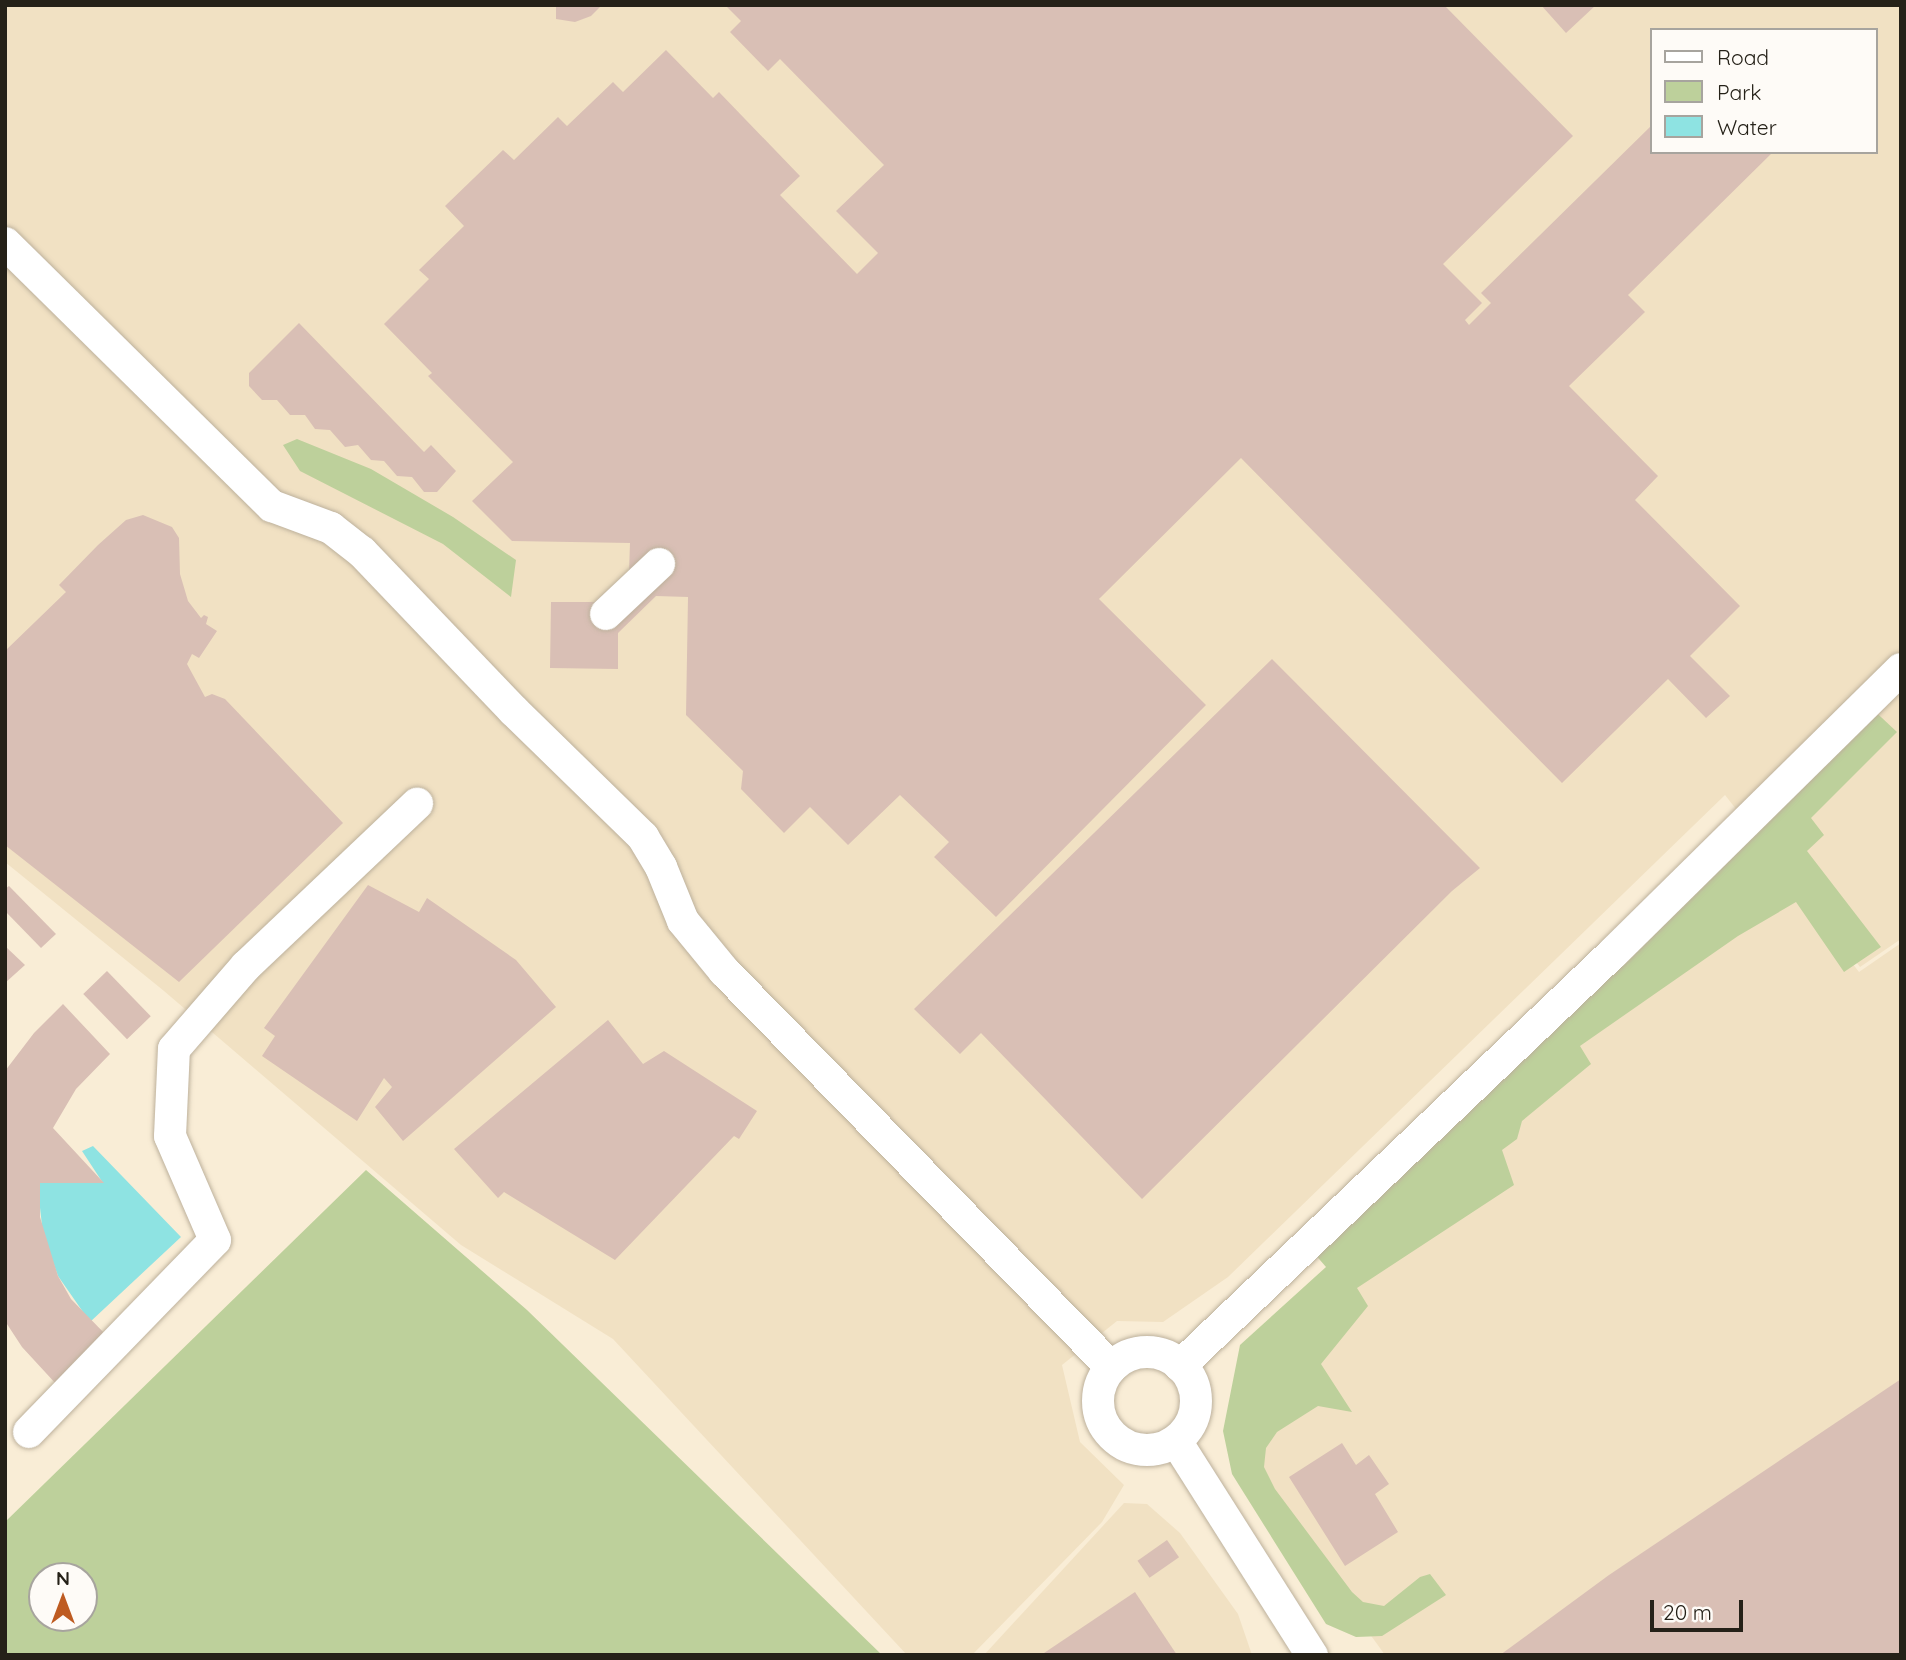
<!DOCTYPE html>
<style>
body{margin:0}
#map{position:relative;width:1906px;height:1660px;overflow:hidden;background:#f9edd6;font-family:Quicksand,sans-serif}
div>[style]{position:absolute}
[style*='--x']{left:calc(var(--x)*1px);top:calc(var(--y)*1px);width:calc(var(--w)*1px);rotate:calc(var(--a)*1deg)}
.built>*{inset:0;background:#f1e1c3}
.green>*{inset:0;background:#bdd09b}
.water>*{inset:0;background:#8ee3e2}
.building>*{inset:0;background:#d9bfb5;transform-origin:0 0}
.roads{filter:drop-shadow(0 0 2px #bdb19c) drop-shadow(0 0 2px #bdb19c)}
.street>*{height:32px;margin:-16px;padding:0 16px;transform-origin:16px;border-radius:16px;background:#fff}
.street>.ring{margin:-16px;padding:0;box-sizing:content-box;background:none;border:32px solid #fff;border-radius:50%}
span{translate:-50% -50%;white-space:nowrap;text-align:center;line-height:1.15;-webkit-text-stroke:7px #fefbf7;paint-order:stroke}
.frame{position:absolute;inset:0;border:7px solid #252118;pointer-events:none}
.legend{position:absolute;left:1650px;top:28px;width:228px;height:126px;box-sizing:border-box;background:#fefbf7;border:2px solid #a7a49e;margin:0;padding:9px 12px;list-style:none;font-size:21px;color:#252118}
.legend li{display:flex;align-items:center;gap:14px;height:35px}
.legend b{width:35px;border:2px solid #a7a49e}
.north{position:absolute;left:28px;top:1562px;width:70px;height:70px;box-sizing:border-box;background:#fefbf7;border:2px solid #a7a49e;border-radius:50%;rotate:0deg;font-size:19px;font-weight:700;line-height:28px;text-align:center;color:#252118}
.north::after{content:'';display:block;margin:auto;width:24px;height:32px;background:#be5b21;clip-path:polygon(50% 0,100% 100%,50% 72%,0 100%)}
.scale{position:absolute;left:1650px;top:1600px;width:93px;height:32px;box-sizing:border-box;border:4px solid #252118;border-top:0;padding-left:9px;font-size:21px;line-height:24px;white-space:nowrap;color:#252118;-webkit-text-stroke:5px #fefbf7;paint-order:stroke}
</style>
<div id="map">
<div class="built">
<div style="clip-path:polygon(evenodd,5px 5px,1901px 5px,1901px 939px,1860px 967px,1725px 795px,1228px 1277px,1163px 1322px,1117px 1321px,1062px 1365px,1080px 1442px,1124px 1485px,1102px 1522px,972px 1655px,907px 1655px,613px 1339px,461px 1245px,164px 991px,5px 862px,5px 5px,1652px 30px,1876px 30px,1876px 152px,1652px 152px,1652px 30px)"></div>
<div style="clip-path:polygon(1767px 852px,1859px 972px,1901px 943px,1901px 1655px,1385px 1655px,1260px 1482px,1254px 1361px)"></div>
<div style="clip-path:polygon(1124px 1503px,1147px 1504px,1180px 1533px,1238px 1614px,1252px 1655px,984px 1655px)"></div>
</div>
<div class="green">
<div style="clip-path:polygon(297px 439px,371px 469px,453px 517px,516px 560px,511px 597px,443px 544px,300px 471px,283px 445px)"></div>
<div style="clip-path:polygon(1866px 703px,1897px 732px,1811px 818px,1824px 835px,1807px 851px,1881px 947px,1844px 972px,1796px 902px,1738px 936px,1580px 1046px,1591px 1064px,1522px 1121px,1517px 1139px,1502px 1150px,1514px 1185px,1357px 1288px,1368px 1306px,1321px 1364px,1352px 1412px,1318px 1406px,1277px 1432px,1266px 1448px,1264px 1467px,1275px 1489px,1352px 1592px,1363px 1602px,1384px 1606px,1420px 1577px,1430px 1574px,1446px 1595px,1382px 1636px,1356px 1637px,1326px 1624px,1232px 1474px,1223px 1431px,1240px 1345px,1326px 1267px,1307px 1245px)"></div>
<div style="clip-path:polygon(evenodd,366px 1170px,527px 1310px,882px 1655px,5px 1655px,5px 1522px,366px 1170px,84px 1576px,84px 1618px,42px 1618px,42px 1576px,84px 1576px)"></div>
</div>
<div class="water">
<div style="clip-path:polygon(93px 1146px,181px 1237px,90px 1322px,58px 1276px,43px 1234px,39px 1199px,40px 1183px,103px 1183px,82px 1151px)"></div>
</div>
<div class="building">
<div style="clip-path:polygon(556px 5px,602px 5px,591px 16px,575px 22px,556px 19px)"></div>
<div style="clip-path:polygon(725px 5px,1444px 5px,1573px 136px,1443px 264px,1482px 303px,1465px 320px,1469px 325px,1491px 303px,1481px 293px,1652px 125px,1652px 152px,1773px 152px,1628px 295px,1645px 312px,1569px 386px,1658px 476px,1635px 500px,1740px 606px,1690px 656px,1730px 696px,1706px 718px,1668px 679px,1562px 783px,1241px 458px,1099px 599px,1206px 705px,996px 917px,934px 857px,949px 842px,900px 795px,848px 845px,810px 807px,784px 833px,741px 789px,743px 771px,686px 715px,688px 597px,656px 596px,618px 633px,618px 669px,550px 668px,551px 602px,595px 602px,629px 572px,630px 543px,512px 541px,472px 501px,513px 462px,428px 376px,432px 373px,384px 324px,429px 279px,419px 270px,464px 226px,445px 206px,503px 150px,514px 160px,558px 117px,567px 126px,613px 82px,623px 92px,666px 50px,713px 98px,719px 92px,800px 176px,780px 195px,857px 274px,878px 253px,836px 211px,884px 165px,780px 59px,768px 71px,730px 32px,741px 21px)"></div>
<div style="clip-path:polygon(1541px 5px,1596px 5px,1566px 33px)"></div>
<div style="clip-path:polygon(299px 323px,424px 452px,431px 445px,456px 471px,437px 492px,424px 492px,412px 477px,397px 476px,384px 461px,371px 460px,358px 445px,345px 447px,330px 430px,315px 429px,305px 415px,290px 415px,277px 400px,262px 400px,249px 386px,249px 373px)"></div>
<div style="clip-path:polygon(143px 515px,172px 527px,179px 538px,180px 574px,188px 601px,201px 618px,204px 615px,208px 617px,206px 624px,217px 631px,199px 658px,192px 654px,187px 664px,205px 697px,212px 694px,225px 699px,343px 823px,179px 982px,5px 845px,5px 651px,66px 592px,59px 585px,98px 545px,126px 520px)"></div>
<div style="clip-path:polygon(1272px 659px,1480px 868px,1452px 891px,1142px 1199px,981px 1033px,960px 1054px,914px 1009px)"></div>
<div style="clip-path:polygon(368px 885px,419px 912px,427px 898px,516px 960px,556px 1007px,403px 1141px,375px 1107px,392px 1087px,384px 1078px,357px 1121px,262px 1056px,275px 1036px,264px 1028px)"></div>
<div style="clip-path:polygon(9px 886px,56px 934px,41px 948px,5px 911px,5px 889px)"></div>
<div style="clip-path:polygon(5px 946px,25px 965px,5px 983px)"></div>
<div style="left:107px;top:971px;width:63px;height:33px;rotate:46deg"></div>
<div style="clip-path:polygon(63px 1004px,110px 1054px,76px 1089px,53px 1128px,104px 1183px,40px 1183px,40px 1217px,58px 1276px,71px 1299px,107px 1336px,57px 1385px,22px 1347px,5px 1321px,5px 1071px,34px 1033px)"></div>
<div style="clip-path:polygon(608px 1020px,643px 1064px,664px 1051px,757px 1111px,739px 1139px,734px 1136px,615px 1260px,504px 1192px,498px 1198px,454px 1149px)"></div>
<div style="clip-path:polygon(1901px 1379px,1901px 1655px,1500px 1655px,1609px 1575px)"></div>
<div style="clip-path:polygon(1342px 1443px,1356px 1465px,1369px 1455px,1389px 1484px,1375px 1494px,1398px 1532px,1345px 1566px,1289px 1477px)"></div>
<div style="left:1167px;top:1540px;width:21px;height:36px;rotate:55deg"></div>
<div style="clip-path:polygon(1135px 1592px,1177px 1655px,1041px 1655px)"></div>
</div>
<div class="roads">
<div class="street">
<div style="--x:5;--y:243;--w:375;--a:44.6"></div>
<div style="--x:272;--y:506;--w:63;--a:20.4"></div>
<div style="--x:331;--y:528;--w:39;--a:38"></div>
<div style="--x:362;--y:552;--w:219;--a:46.3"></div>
<div style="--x:513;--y:710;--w:182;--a:44.3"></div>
<div style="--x:643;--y:837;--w:35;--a:59"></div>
<div style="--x:661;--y:867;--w:58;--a:67.8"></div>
<div style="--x:683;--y:921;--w:65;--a:50.6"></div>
<div style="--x:724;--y:971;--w:554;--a:45.66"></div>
<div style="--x:606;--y:614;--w:73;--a:-43.3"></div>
<div class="ring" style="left:1098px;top:1352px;width:66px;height:66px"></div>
<div style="--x:1180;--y:1366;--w:600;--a:-43.65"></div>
<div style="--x:1614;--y:952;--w:403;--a:-44.6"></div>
<div style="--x:29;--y:1432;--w:267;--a:-45.9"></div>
<div style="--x:215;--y:1240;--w:113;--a:-113.4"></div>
<div style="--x:170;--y:1136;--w:87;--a:-87.4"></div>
<div style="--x:174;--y:1049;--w:110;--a:-49.1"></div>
<div style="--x:246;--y:966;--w:236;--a:-43.5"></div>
<div style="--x:1176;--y:1441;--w:254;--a:57.6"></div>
</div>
</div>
<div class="frame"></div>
<ul class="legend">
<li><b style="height:9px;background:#fff"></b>Road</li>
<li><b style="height:19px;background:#bdd09b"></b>Park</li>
<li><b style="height:19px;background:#8ee3e2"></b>Water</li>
</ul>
<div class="north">N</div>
<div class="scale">20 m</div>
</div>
